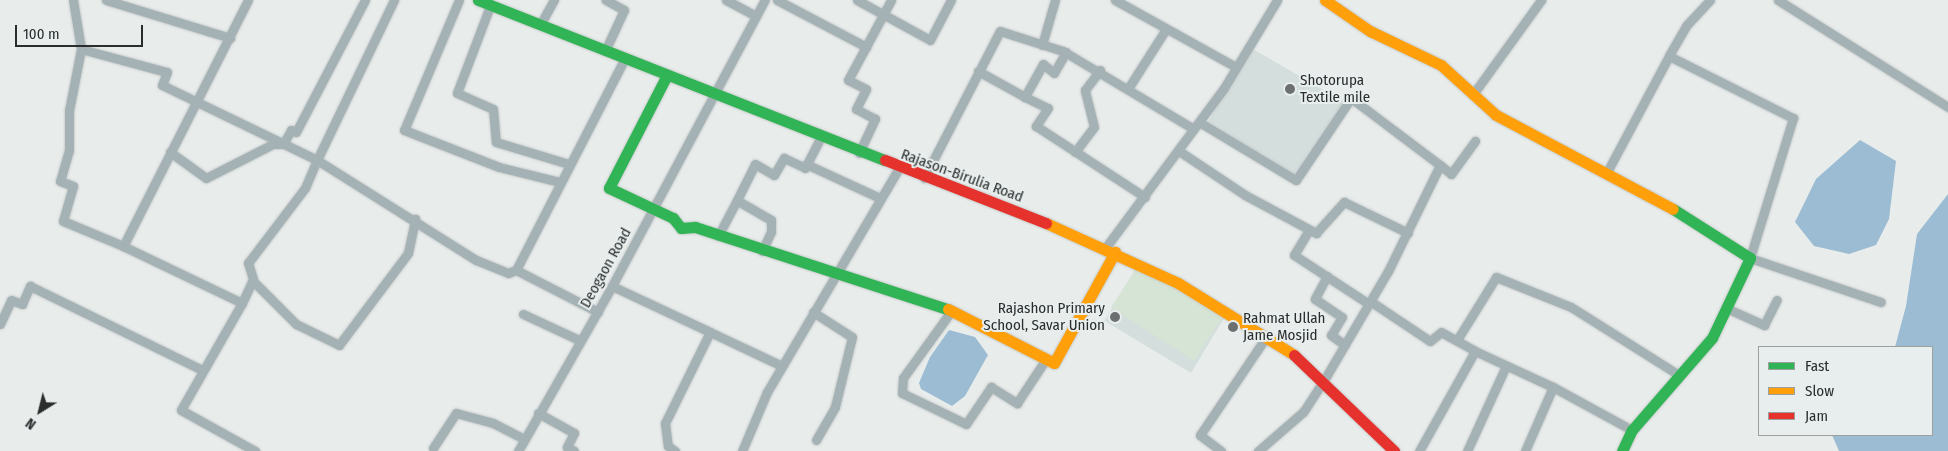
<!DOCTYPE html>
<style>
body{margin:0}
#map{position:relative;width:1948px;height:451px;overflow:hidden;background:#e8edec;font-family:"Fira Sans Condensed",sans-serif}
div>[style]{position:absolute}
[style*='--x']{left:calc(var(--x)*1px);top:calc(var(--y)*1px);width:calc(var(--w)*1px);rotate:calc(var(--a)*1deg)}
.built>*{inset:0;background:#d3dedd;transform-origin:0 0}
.green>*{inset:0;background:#d5e4d4;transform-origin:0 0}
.water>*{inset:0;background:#9bbcd2}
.roads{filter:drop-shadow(0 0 1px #c7cac9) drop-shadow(0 0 1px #c7cac9)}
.street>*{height:9px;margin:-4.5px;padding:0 4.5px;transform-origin:4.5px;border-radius:4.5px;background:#a5b2b5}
.fast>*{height:11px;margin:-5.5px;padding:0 5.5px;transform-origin:5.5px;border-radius:5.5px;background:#30b455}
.slow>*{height:11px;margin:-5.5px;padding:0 5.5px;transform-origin:5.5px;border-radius:5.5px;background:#ff9f0a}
.jam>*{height:11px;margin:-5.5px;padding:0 5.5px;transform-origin:5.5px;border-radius:5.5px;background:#e5322d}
.dots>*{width:14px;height:14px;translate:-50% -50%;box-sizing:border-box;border:2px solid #e7eeed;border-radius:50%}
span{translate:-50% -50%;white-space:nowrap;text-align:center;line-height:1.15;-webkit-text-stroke:4px #e7eeed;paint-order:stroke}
.poi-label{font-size:15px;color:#2b2d2d}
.left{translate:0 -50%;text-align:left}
.right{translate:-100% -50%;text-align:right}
.street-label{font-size:15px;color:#2b2d2d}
.legend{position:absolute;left:1758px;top:346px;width:175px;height:90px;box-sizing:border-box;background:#e7eeed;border:1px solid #9ca1a0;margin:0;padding:6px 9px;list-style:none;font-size:15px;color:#2b2d2d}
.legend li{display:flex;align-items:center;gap:10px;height:25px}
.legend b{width:25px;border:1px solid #9ca1a0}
.north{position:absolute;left:15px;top:386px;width:50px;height:50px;-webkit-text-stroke:4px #e7eeed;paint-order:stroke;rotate:216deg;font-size:14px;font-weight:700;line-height:20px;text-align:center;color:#2b2d2d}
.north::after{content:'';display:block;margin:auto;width:18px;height:22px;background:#2b2d2d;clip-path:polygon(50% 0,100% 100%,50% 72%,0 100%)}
.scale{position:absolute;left:15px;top:25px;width:128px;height:22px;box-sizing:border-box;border:2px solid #2b2d2d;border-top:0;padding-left:6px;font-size:15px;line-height:18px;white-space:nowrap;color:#2b2d2d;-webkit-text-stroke:4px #e7eeed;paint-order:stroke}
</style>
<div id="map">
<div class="built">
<div style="left:1251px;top:48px;width:107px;height:87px;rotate:30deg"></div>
<div style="left:1141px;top:260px;width:101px;height:71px;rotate:31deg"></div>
</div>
<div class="green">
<div style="left:1141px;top:261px;width:99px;height:55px;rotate:33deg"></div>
</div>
<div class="water">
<div style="clip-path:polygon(1860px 140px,1896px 161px,1889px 219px,1876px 245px,1849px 254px,1814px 246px,1795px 222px,1816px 179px)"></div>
<div style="clip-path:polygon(1948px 194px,1948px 451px,1839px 451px,1832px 435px,1932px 435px,1932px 347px,1895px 347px,1906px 306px,1917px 234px)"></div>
<div style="clip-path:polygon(949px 330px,975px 337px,988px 355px,965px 396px,952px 406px,921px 389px,919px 383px,930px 357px)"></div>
</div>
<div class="roads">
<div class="street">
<div style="--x:73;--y:0;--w:50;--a:80.7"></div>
<div style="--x:81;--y:49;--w:89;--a:15"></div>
<div style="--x:167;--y:72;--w:14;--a:111"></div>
<div style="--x:162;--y:85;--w:172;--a:25.8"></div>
<div style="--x:317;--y:160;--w:178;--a:-64.3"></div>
<div style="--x:106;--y:0;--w:130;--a:17"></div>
<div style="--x:248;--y:0;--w:276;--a:116.9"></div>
<div style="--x:123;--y:246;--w:132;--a:25.6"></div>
<div style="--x:242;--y:303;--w:123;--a:119.7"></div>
<div style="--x:181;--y:410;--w:85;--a:29"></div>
<div style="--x:459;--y:0;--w:141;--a:112.9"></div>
<div style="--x:404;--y:130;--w:102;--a:21.3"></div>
<div style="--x:499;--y:167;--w:63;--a:13.8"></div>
<div style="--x:726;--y:0;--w:34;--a:28"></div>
<div style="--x:777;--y:0;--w:101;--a:27.8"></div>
<div style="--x:857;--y:0;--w:83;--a:28.7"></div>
<div style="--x:930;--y:40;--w:45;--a:-62.3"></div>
<div style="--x:1115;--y:0;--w:138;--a:29"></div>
<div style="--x:1710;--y:0;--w:35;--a:133"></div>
<div style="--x:1686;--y:26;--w:34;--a:120"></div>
<div style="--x:1669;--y:56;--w:139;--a:26.6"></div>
<div style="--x:1793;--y:118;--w:146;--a:107.1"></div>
<div style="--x:1750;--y:258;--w:138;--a:18.6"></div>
<div style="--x:1778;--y:0;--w:201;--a:32.2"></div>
<div style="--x:490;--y:6;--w:93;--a:110.8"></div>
<div style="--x:457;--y:93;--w:39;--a:24"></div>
<div style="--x:493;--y:109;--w:33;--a:85"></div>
<div style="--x:496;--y:142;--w:76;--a:16.8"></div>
<div style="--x:540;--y:25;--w:29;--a:-61"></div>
<div style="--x:1042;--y:45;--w:47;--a:-73.9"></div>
<div style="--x:81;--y:49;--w:63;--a:101"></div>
<div style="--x:69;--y:111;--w:39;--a:90"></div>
<div style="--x:69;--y:150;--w:32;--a:106"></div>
<div style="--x:60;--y:181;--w:14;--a:21"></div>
<div style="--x:73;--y:186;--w:36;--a:106"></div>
<div style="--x:63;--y:221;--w:65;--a:22.6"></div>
<div style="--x:605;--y:51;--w:45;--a:-65.1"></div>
<div style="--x:624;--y:10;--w:21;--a:-151"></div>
<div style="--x:1066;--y:52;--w:24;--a:120"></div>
<div style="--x:1054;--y:73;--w:14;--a:-141"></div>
<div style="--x:1043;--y:64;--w:38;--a:119"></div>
<div style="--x:1025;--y:97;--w:25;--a:26"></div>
<div style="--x:1048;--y:108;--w:22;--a:124"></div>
<div style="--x:1036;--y:126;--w:130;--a:33.1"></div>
<div style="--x:978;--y:71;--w:54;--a:29"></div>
<div style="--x:1129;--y:87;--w:69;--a:-57.5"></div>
<div style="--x:1474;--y:93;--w:115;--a:-54.2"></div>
<div style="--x:1199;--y:122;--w:113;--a:30.9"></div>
<div style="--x:1296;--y:180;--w:99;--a:-56.1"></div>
<div style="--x:1351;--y:98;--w:111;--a:37"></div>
<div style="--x:1440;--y:165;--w:118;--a:116.1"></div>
<div style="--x:1388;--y:271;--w:126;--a:120.4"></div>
<div style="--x:1324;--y:380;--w:38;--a:123"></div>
<div style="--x:1303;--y:412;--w:60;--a:139.1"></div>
<div style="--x:1179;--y:151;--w:79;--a:33.7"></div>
<div style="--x:1245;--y:195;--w:81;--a:28.2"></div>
<div style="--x:1316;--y:233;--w:42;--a:-47.9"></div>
<div style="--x:1344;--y:202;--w:71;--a:25.8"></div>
<div style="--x:170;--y:152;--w:44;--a:35.8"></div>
<div style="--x:206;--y:178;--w:75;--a:-26.9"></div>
<div style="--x:273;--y:144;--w:10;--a:0"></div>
<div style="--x:283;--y:144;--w:16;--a:-60"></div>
<div style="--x:291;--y:130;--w:5;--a:22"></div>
<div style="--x:296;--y:132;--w:149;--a:-62.4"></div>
<div style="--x:1075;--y:152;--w:31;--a:-53"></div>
<div style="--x:1094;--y:127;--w:38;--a:-104"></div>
<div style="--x:1085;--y:90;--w:25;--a:-53"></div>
<div style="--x:859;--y:153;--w:38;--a:-65"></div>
<div style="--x:875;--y:119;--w:21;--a:-152"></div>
<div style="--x:856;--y:109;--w:22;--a:-63"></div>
<div style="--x:866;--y:89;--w:20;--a:-153"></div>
<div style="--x:848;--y:80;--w:91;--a:-61.7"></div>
<div style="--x:806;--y:164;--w:81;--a:24.7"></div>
<div style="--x:1440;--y:165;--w:14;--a:39"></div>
<div style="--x:1451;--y:174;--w:41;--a:-54"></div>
<div style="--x:1607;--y:172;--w:132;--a:-61.9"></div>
<div style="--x:924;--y:178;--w:165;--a:-62.7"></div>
<div style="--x:1000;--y:31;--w:66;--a:17.6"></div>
<div style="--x:1063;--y:51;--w:152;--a:30.8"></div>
<div style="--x:1309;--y:230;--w:29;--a:121"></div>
<div style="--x:1294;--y:255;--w:90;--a:33.2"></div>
<div style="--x:718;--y:236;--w:41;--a:-62.2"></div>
<div style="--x:1106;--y:247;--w:198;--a:-53.4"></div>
<div style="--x:1224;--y:88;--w:103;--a:-58.9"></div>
<div style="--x:762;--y:251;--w:21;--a:-65"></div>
<div style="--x:771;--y:232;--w:12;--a:-90"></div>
<div style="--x:771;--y:220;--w:39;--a:-150"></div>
<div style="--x:737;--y:200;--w:40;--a:-63.4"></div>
<div style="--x:755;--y:164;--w:22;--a:30"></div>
<div style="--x:774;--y:175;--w:20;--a:-60"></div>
<div style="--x:784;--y:158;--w:23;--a:25"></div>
<div style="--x:805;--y:168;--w:34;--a:-63"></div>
<div style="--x:1327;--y:276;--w:26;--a:118"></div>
<div style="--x:1315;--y:299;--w:32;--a:34"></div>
<div style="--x:1342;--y:317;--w:21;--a:121"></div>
<div style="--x:1331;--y:335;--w:17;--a:36"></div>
<div style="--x:253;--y:281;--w:61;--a:45"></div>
<div style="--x:296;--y:324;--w:48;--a:26"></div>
<div style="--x:339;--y:345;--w:115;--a:-53.1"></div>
<div style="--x:408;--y:253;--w:35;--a:-78"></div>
<div style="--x:612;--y:286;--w:108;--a:25.1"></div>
<div style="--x:710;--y:332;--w:102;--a:116.3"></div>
<div style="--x:665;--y:423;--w:23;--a:83"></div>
<div style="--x:668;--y:446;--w:9;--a:36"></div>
<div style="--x:1370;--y:301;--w:72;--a:33.7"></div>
<div style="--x:1430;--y:341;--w:14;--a:-39"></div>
<div style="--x:1441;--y:332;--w:39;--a:29"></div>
<div style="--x:1475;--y:351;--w:115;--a:119.2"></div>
<div style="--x:242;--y:303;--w:26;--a:-65"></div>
<div style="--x:253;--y:279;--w:17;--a:-107"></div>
<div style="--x:248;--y:263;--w:94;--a:-52.8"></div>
<div style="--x:305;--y:188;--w:30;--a:-67"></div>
<div style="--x:317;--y:160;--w:188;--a:32.2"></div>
<div style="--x:476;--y:260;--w:35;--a:22"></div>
<div style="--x:508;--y:273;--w:9;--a:-21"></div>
<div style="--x:1726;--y:308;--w:42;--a:24.1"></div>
<div style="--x:1764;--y:325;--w:28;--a:-63"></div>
<div style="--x:952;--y:310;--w:84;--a:125.8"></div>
<div style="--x:903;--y:378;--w:15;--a:94"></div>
<div style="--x:902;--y:393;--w:71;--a:25.8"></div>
<div style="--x:966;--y:424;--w:45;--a:-56"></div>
<div style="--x:991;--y:387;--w:31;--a:32"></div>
<div style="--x:1017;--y:403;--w:53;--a:-56.6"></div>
<div style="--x:598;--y:312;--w:92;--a:-152.9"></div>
<div style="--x:516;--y:270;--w:238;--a:-62.8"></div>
<div style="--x:813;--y:312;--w:46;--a:32.7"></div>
<div style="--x:852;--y:337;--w:72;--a:103.7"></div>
<div style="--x:835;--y:407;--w:38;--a:120"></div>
<div style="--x:523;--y:314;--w:62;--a:24.9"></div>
<div style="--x:0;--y:324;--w:26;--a:-65"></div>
<div style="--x:11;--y:300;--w:12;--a:20"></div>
<div style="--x:22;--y:304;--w:20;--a:-66"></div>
<div style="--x:30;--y:286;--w:191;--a:26"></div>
<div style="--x:710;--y:332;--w:80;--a:25.3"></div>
<div style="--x:1457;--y:340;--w:74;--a:-58.2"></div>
<div style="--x:1496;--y:277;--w:81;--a:21.8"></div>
<div style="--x:1571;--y:307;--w:128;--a:32.2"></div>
<div style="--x:1475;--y:351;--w:86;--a:24.8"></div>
<div style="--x:538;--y:413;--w:41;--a:29.1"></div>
<div style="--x:574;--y:433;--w:16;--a:117"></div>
<div style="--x:567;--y:447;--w:8;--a:30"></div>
<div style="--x:433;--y:448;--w:42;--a:-56.7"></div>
<div style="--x:456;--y:413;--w:38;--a:15"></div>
<div style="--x:493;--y:423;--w:35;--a:27"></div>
<div style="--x:518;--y:451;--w:190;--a:-60.3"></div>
<div style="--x:612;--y:286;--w:324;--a:-61.9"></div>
<div style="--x:742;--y:451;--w:64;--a:-67"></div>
<div style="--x:767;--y:392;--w:260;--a:-59.5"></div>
<div style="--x:1221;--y:451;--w:26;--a:-143"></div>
<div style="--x:1200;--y:435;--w:118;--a:-56"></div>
<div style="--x:1467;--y:451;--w:94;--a:-65.4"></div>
<div style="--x:1525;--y:451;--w:70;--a:-66.4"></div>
<div style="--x:1553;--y:387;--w:90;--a:28.6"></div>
</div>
<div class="fast">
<div style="--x:478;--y:0;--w:437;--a:21.5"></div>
<div style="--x:667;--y:75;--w:127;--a:117.2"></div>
<div style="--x:609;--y:188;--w:71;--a:25.1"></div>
<div style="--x:673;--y:218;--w:13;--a:51"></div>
<div style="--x:681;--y:228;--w:14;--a:-4"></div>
<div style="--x:695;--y:227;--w:266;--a:18"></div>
<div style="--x:1622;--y:451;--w:23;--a:-65"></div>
<div style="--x:1632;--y:430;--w:122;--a:-49"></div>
<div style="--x:1712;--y:338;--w:89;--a:-64.6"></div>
<div style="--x:1750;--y:258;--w:91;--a:-147.5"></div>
</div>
<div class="slow">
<div style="--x:1325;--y:0;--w:55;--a:34.6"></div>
<div style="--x:1370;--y:31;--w:79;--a:25.6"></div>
<div style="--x:1441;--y:65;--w:74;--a:42.3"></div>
<div style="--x:1496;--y:115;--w:200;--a:28"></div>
<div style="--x:1046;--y:223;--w:145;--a:24.4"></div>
<div style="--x:1178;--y:283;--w:137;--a:31.8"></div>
<div style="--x:948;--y:309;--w:119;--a:27"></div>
<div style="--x:1054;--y:363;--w:127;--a:-61.2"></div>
</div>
<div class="jam">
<div style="--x:885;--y:160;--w:173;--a:21.4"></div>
<div style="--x:1294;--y:355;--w:139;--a:43.8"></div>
</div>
</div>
<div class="dots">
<div style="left:1290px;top:89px;background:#6d7070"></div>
<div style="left:1115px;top:317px;background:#6d7070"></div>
<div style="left:1233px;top:327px;background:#6d7070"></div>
</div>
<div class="poi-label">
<span class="left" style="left:1300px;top:89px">Shotorupa<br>Textile mile</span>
<span class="right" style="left:1105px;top:317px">Rajashon Primary<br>School, Savar Union</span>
<span class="left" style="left:1243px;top:327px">Rahmat Ullah<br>Jame Mosjid</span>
</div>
<div class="street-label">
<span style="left:962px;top:176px;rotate:20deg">Rajason-Birulia Road</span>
<span style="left:606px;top:268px;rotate:-61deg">Deogaon Road</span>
</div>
<ul class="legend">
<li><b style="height:6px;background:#30b455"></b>Fast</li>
<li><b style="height:6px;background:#ff9f0a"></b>Slow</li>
<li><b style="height:6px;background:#e5322d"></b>Jam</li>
</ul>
<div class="north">N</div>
<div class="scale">100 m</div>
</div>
